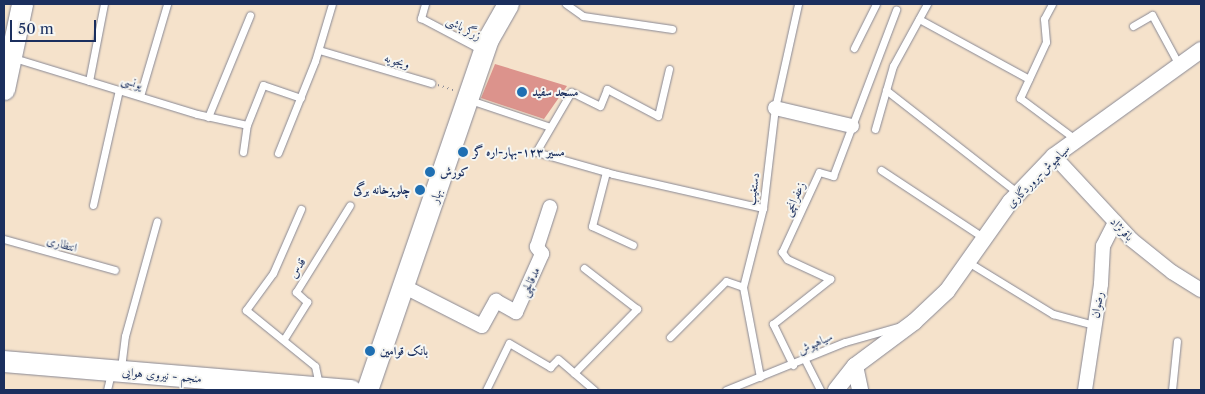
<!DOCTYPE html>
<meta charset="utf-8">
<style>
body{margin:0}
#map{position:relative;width:1205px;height:394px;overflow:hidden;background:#f5e2cb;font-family:"Libre Caslon Text",Amiri,serif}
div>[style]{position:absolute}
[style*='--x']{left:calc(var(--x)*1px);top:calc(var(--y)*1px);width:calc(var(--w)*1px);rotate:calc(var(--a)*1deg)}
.building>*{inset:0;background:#dc938c}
.path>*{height:2px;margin-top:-1px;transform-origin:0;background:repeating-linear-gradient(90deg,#888894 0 1px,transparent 0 5px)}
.roads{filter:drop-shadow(0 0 1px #888894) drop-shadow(0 0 1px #888894)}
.service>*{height:7px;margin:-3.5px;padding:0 3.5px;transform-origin:3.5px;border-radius:3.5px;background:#fff}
.minor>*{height:14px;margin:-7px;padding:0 7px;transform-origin:7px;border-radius:7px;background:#fff}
.tertiary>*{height:16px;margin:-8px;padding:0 8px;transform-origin:8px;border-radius:8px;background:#fff}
.primary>*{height:21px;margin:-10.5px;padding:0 10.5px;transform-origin:10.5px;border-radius:10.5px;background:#fff}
.dots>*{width:14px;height:14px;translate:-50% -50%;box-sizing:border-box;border:2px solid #f6f6f2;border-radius:50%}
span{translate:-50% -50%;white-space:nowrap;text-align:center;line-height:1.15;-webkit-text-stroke:4px #f6f6f2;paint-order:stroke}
.street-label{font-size:12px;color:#1b2f5e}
.poi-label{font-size:12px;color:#1b2f5e;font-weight:700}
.left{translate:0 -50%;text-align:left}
.right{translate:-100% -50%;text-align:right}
.frame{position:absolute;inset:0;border:5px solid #1b2f5e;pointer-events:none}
.scale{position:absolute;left:10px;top:20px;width:86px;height:22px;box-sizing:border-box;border:2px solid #1b2f5e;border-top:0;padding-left:6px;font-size:15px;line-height:18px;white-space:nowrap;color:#1b2f5e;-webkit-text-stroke:4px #f6f6f2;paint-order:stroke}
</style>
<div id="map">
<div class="building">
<div style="clip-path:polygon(495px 64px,567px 86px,544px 119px,481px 98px)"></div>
</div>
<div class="path">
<div style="--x:438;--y:85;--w:16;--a:18"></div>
</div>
<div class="roads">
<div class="service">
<div style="--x:425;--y:4;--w:15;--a:106"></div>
<div style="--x:421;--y:18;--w:69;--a:27.7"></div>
<div style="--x:566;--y:4;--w:21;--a:35"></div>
<div style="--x:583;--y:16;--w:90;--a:8.3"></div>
<div style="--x:1052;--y:4;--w:17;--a:118"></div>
<div style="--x:1044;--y:19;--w:23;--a:85"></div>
<div style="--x:1046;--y:42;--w:62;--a:114.9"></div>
<div style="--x:1020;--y:98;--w:69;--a:36.7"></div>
<div style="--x:919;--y:19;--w:125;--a:28.6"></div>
<div style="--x:1133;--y:26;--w:22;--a:-30"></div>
<div style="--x:1152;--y:15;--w:57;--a:61.6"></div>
<div style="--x:854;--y:48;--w:49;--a:-63.4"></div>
<div style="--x:319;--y:50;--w:117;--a:16.4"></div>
<div style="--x:14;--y:58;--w:191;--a:17"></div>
<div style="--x:197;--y:114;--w:51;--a:12.4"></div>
<div style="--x:669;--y:69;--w:48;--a:103.2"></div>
<div style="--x:658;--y:116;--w:58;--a:-152.1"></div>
<div style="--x:607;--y:89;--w:18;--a:112"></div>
<div style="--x:600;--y:106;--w:32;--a:-154"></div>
<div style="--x:571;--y:92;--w:69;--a:120.3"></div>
<div style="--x:536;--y:152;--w:80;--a:15.9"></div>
<div style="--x:613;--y:174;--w:154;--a:12.8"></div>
<div style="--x:89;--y:81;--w:78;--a:-79"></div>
<div style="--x:886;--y:90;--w:167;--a:38"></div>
<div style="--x:140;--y:96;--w:96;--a:-73.6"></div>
<div style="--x:470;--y:100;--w:84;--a:18.6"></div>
<div style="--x:208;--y:117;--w:110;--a:-67.6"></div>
<div style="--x:875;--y:129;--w:66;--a:-74.1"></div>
<div style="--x:893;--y:66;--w:71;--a:-61.3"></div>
<div style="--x:243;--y:152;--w:27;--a:-82"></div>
<div style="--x:247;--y:125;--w:43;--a:-68.2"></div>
<div style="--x:263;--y:85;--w:40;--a:18.9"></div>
<div style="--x:278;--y:153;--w:99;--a:-68.1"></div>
<div style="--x:315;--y:61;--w:59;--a:-73.4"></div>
<div style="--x:881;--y:170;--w:123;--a:33.4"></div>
<div style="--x:606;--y:172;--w:56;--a:104.5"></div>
<div style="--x:592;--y:226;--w:45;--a:24.9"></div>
<div style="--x:93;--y:205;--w:118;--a:-77.3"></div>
<div style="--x:301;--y:209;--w:70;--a:113.6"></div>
<div style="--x:273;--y:273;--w:46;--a:126.1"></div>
<div style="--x:246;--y:310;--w:89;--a:39.1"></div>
<div style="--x:315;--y:366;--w:19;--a:78"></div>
<div style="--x:4;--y:239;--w:115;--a:15.6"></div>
<div style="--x:968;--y:262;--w:100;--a:31.5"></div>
<div style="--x:1053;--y:314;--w:42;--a:15"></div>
<div style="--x:670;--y:337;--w:79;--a:-45"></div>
<div style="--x:726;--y:281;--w:18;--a:19"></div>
<div style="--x:284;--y:339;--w:44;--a:-58.1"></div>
<div style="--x:307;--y:302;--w:15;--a:-138"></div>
<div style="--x:296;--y:292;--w:102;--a:-58.2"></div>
<div style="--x:805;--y:360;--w:34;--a:63"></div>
<div style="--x:793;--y:365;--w:46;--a:-116"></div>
<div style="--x:773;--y:324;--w:73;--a:-38.3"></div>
<div style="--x:830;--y:279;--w:47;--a:-155.1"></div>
<div style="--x:787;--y:259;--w:9;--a:-126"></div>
<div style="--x:782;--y:252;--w:88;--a:-65.2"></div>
<div style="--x:819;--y:172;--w:15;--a:16"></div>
<div style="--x:833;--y:176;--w:178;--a:-69.2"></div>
<div style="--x:121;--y:368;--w:32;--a:-83"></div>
<div style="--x:125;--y:336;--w:119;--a:-74.5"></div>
<div style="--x:574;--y:373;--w:90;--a:-45.5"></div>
<div style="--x:637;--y:309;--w:67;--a:-142.3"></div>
<div style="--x:760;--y:377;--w:92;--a:-100.7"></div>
<div style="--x:743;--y:287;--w:81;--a:-75.8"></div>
<div style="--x:763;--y:208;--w:101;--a:-83.2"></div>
<div style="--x:775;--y:108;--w:107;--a:-77.5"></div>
<div style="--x:107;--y:390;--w:17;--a:-77"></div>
<div style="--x:486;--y:390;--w:52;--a:-63.9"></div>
<div style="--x:509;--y:343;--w:48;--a:30.3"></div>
<div style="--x:550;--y:367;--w:11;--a:-45"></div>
<div style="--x:558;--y:359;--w:48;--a:40.7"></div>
<div style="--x:726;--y:390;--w:128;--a:-22"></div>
<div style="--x:845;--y:342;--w:58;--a:-15.9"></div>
<div style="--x:1172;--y:390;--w:49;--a:-84.2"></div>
</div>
<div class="minor">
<div style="--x:775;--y:108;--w:79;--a:13.2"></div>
<div style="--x:1054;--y:156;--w:115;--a:47.1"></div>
<div style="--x:1132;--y:240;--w:51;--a:38.7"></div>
<div style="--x:1172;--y:272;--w:34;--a:32"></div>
<div style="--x:405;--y:287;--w:86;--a:26.9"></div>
<div style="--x:482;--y:326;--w:29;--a:-61"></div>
<div style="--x:496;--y:301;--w:23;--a:29"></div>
<div style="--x:516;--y:312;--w:64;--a:-65.9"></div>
<div style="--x:542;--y:254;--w:9;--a:-126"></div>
<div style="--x:537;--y:247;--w:42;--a:-72"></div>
<div style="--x:1085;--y:390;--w:107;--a:-81.4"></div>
<div style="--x:1101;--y:284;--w:38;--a:-87"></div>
<div style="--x:1103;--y:246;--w:27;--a:-63"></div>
</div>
<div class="tertiary">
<div style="--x:855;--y:366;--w:25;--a:78"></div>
<div style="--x:836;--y:390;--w:31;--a:-52"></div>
<div style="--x:855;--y:366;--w:74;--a:-36.7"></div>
<div style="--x:914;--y:322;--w:45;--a:-43.2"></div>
<div style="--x:947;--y:291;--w:109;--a:-54.7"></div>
<div style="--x:1010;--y:202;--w:64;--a:-46.3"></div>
<div style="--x:1054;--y:156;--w:181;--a:-35.8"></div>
</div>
<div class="primary">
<div style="--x:4;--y:89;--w:87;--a:-78"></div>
<div style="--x:4;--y:361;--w:348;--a:4.8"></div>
<div style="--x:367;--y:390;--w:371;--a:-71"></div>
<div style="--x:488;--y:39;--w:40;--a:-60.3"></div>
</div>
</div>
<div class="dots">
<div style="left:522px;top:92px;background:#1f6fb2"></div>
<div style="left:463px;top:152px;background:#1f6fb2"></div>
<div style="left:430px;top:172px;background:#1f6fb2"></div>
<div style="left:420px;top:190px;background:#1f6fb2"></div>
<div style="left:370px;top:351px;background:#1f6fb2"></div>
</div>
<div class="street-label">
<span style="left:464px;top:28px;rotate:28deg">زرگر باشی</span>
<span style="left:397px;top:61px;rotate:16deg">ویجویه</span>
<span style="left:132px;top:82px;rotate:17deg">یونسی</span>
<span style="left:1038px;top:176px;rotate:-45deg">سیاهپوش-پروردگاری</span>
<span style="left:753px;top:189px;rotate:-82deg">دستغیب</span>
<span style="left:436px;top:196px;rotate:-72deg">بهار</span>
<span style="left:794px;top:199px;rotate:-65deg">زعفرانچی</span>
<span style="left:1122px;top:229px;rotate:46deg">باقرنژاد</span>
<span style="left:62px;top:244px;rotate:15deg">انتظاری</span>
<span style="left:297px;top:268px;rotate:-58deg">قدس</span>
<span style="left:530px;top:282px;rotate:-66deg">مدقالچی</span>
<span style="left:1097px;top:305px;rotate:-81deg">رضوان</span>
<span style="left:815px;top:343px;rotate:-24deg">سیاهپوش</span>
<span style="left:162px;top:375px;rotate:5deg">منجم - نیروی هوایی</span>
</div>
<div class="poi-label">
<span class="left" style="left:532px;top:92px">مسجد سفید</span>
<span class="left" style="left:473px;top:152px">مسیر ۱۲۳-بهار-اره گر</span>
<span class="left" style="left:440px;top:172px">کورش</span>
<span class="right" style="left:410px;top:190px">چلوپزخانه برگی</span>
<span class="left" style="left:380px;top:351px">بانک قوامین</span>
</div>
<div class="frame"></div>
<div class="scale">50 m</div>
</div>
